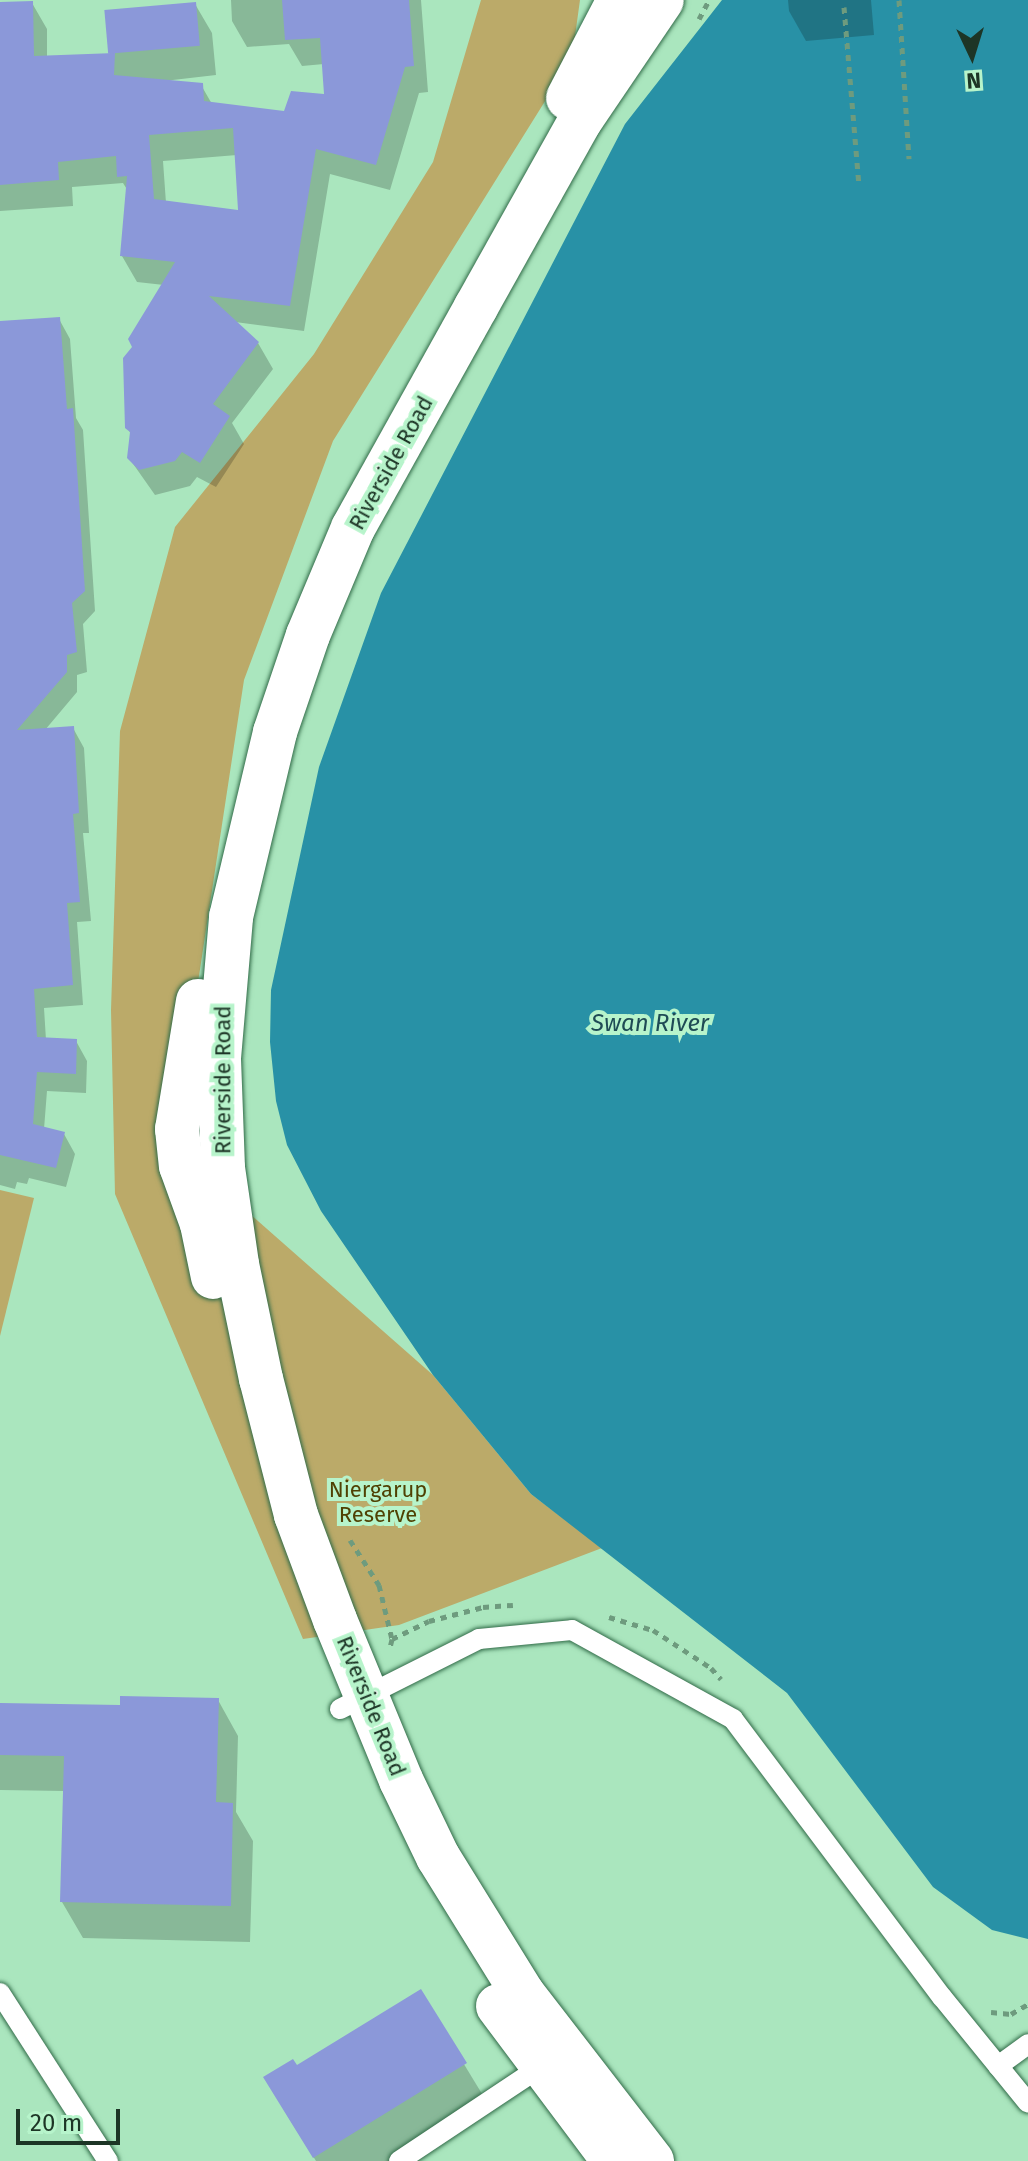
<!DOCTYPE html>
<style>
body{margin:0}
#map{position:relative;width:1028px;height:2161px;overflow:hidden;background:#aae6be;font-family:"Fira Sans",sans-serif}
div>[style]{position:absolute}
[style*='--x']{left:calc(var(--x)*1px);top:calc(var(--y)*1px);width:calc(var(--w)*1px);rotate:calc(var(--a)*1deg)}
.green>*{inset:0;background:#bbaa69}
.water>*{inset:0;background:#2891a6}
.shadow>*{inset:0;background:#0003}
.building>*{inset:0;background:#8b98d9;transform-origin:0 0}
.path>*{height:5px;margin-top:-2.5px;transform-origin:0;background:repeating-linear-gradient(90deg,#6e9b7e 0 6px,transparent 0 12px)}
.roads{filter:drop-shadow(0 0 2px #316b48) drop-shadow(0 0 2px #316b48)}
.lane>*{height:20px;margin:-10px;padding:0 10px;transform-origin:10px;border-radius:10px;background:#fff}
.secondary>*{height:44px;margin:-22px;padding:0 22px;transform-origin:22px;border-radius:22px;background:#fff}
span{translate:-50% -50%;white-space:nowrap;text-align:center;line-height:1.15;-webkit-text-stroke:8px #b7f4cb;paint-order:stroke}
.street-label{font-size:22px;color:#1d3526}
.park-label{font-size:22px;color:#4f4103}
.water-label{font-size:24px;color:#1f4b55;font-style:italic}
.north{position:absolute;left:932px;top:16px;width:80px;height:80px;-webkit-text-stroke:6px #b7f4cb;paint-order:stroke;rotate:176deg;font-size:22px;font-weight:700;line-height:32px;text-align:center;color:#1d3526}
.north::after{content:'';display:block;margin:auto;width:28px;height:36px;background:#1d3526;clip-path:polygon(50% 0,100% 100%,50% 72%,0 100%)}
.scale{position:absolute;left:16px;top:2109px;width:104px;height:36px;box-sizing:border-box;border:4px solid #1d3526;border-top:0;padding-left:10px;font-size:24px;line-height:28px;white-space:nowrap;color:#1d3526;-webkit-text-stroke:6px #b7f4cb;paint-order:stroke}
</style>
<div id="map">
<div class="green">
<div style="clip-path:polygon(481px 0,580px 0,572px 58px,333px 441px,244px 680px,185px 1068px,234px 1200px,433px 1375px,531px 1494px,602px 1548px,399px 1625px,303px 1639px,115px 1194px,111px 1010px,120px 731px,175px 527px,314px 354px,433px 162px)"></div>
<div style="clip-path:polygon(0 1190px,34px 1198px,0 1336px)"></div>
</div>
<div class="water">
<div style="clip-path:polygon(722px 0,1028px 0,1028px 1939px,992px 1930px,933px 1887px,787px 1693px,531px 1494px,433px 1375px,321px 1211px,287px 1145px,276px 1101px,270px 1042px,271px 990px,319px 767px,381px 593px,625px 124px)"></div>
</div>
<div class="shadow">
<div style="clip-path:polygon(evenodd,231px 0,421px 0,428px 92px,419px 93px,390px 190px,330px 174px,304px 331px,235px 322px,258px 343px,273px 369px,232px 423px,244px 444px,216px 487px,197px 477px,190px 486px,155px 495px,129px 458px,132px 436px,127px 427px,134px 348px,164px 285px,137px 282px,122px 256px,128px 191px,123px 183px,72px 187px,73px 206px,0 211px,0 4px,32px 3px,47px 29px,47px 58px,112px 56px,109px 52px,195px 4px,212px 33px,216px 75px,164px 81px,201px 85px,212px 104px,285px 113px,326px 96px,324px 64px,302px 66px,289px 44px,247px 47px,232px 21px,231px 0,237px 155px,240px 213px,166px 203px,163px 161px,237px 155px)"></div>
<div style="clip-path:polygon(788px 0,871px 0,874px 35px,806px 41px,789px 11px)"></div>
<div style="clip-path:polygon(59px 319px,70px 339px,76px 418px,83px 430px,95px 611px,83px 624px,87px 672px,77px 675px,77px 692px,45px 730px,73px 728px,84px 748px,89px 833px,83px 833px,91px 921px,77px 922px,83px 1005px,44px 1008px,46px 1040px,76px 1041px,87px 1061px,86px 1093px,47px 1091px,44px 1129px,64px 1134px,75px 1154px,66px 1187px,29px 1178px,27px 1184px,17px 1182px,15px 1189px,0 1185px,0 323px)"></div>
<div style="clip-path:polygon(218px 1700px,238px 1736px,236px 1812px,253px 1841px,250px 1942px,83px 1938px,62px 1902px,65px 1791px,0 1790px,0 1705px,122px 1707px)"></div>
<div style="clip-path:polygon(420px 1992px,487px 2102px,391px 2161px,316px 2161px,287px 2115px,296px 2068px)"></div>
</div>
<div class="building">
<div style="clip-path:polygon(evenodd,282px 0,409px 0,414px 66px,405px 67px,376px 165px,316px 149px,290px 306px,209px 296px,259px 342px,213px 404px,230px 416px,200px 463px,182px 452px,175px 461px,139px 470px,127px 458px,130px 432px,125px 428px,123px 358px,132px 347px,128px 339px,175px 262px,120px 256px,127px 176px,117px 177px,116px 156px,58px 162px,59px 180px,0 185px,0 2px,33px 1px,34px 56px,115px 53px,114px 75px,203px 83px,204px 101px,284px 111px,291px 91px,324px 94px,320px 38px,285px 40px,282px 0,233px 128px,238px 210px,154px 199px,149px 135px,233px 128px)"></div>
<div style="left:196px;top:2px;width:44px;height:92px;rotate:85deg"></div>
<div style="clip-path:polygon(60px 317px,67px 409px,73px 408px,85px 591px,72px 603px,77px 652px,67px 655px,67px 672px,17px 730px,74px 726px,79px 813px,73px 814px,80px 902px,67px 903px,73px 985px,34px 989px,37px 1037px,77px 1039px,76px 1074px,37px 1072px,33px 1124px,65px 1132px,56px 1168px,0 1155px,0 321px)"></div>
<div style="clip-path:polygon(120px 1696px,219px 1698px,216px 1802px,233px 1803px,231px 1906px,60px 1902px,64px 1756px,0 1755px,0 1703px,120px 1705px)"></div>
<div style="clip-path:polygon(421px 1989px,467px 2063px,313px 2158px,263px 2077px,293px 2059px,297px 2065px)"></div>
</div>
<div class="path">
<div style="--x:899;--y:0;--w:159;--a:86.4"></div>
<div style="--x:844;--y:7;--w:179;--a:85.2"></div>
<div style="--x:699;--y:19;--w:21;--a:-62"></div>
<div style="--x:350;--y:1540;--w:54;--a:57.2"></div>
<div style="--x:379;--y:1585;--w:56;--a:76.5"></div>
<div style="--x:392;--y:1639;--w:9;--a:103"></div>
<div style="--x:609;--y:1617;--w:46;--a:16.5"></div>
<div style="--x:653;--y:1630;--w:69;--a:33.2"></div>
<div style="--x:711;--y:1668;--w:15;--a:48"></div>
<div style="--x:392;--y:1639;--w:41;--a:-25.9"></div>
<div style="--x:429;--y:1621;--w:56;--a:-14.5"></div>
<div style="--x:483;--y:1607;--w:30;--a:-4"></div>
<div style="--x:991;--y:2012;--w:20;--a:6"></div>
<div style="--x:1011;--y:2014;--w:20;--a:-30"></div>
</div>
<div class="roads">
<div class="lane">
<div style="--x:340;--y:1709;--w:156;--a:-26.7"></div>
<div style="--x:479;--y:1639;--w:93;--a:-5.5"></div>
<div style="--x:572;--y:1630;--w:184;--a:28.9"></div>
<div style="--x:733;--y:1719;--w:348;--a:53.1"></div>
<div style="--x:942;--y:1997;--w:136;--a:50.9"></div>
<div style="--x:0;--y:1993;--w:200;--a:57.3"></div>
<div style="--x:998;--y:2066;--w:37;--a:-36"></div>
<div style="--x:399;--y:2161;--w:175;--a:-33.6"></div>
</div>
<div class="secondary">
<div style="--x:568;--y:98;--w:110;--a:-62.5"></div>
<div style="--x:198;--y:1001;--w:130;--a:99.3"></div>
<div style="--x:177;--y:1129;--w:37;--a:84"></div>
<div style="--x:181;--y:1166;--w:62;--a:70.1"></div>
<div style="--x:202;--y:1224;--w:54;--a:78.3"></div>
<div style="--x:498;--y:2006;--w:184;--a:53.2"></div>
<div style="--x:652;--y:2161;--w:211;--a:-127.7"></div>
<div style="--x:523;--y:1994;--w:161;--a:-121.8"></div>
<div style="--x:438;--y:1857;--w:85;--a:-115.7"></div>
<div style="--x:401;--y:1780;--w:173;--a:-112.4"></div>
<div style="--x:335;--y:1620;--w:112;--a:-110.4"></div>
<div style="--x:296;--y:1515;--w:140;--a:-104.4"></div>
<div style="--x:261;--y:1379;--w:117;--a:-101.8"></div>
<div style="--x:237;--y:1264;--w:97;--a:-98.3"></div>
<div style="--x:223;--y:1168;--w:110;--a:-92.1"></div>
<div style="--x:219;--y:1058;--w:142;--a:-85.1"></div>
<div style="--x:231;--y:917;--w:190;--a:-76.6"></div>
<div style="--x:275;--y:732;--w:102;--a:-71.2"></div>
<div style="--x:308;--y:635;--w:116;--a:-67.2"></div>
<div style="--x:353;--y:528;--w:253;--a:-60.9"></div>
<div style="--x:476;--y:307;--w:213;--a:-60.8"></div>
<div style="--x:580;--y:121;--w:146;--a:-55.9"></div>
</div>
</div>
<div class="street-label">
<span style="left:391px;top:463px;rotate:-61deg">Riverside Road</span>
<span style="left:223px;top:1080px;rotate:-90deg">Riverside Road</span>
<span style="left:371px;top:1706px;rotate:68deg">Riverside Road</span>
</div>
<div class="park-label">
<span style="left:378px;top:1502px">Niergarup<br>Reserve</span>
</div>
<div class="water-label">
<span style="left:650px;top:1024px">Swan River</span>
</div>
<div class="north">N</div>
<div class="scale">20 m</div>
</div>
